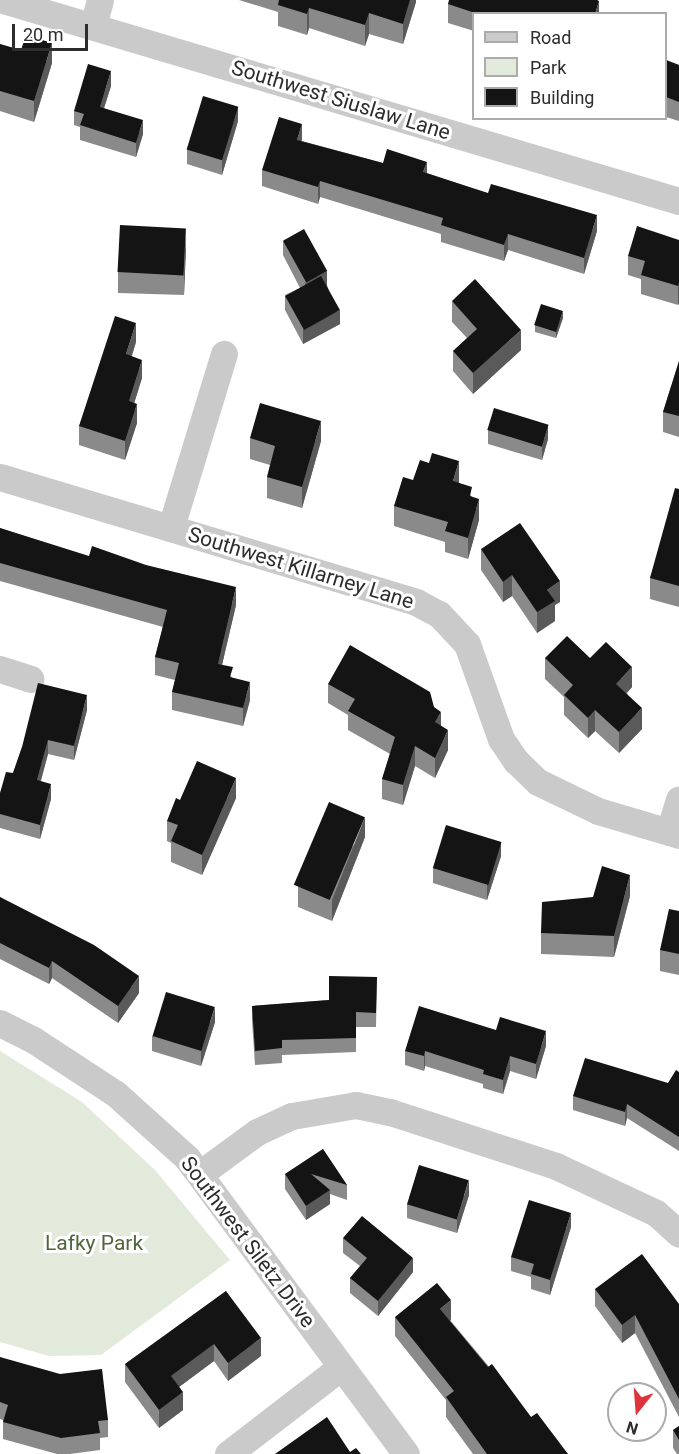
<!DOCTYPE html>
<style>
body{margin:0}
#map{position:relative;width:679px;height:1454px;overflow:hidden;background:#fff;font-family:Roboto,sans-serif}
div>[style]{position:absolute}
[style*='--x']{left:calc(var(--x)*1px);top:calc(var(--y)*1px);width:calc(var(--w)*1px);rotate:calc(var(--a)*1deg)}
.green>*{inset:0;background:#e2eadb}
.minor>*{height:27px;margin:-13.5px;padding:0 13.5px;transform-origin:13.5px;border-radius:13.5px;background:#cacaca}
.wall>*{inset:0;background:#8a8a8a}
.shaded-wall>*{inset:0;background:#5a5a5a}
.building>*{inset:0;background:#141414;transform-origin:0 0}
span{translate:-50% -50%;white-space:nowrap;text-align:center;line-height:1.15;-webkit-text-stroke:6px #fff;paint-order:stroke}
.street-label{font-size:21px;color:#2d2d2d}
.park-label{font-size:21px;color:#4f673c}
.legend{position:absolute;left:472px;top:12px;width:195px;height:108px;box-sizing:border-box;background:#fff;border:2px solid #ababab;margin:0;padding:8px 10px;list-style:none;font-size:18px;color:#2d2d2d}
.legend li{display:flex;align-items:center;gap:12px;height:30px}
.legend b{width:30px;border:2px solid #ababab}
.north{position:absolute;left:607px;top:1382px;width:60px;height:60px;box-sizing:border-box;background:#fff;border:2px solid #ababab;border-radius:50%;rotate:197deg;font-size:16px;font-weight:700;line-height:24px;text-align:center;color:#2d2d2d}
.north::after{content:'';display:block;margin:auto;width:21px;height:27px;background:#df343b;clip-path:polygon(50% 0,100% 100%,50% 72%,0 100%)}
.scale{position:absolute;left:12px;top:24px;width:76px;height:27px;box-sizing:border-box;border:3px solid #2d2d2d;border-top:0;padding-left:8px;font-size:18px;line-height:21px;white-space:nowrap;color:#2d2d2d;-webkit-text-stroke:4px #fff;paint-order:stroke}
</style>
<div id="map">
<div class="green">
<div style="clip-path:polygon(0 1051px,82px 1102px,155px 1170px,230px 1260px,101px 1355px,49px 1356px,0 1342px)"></div>
</div>
<div class="minor">
<div style="--x:3;--y:0;--w:705;--a:16.56"></div>
<div style="--x:93;--y:26;--w:27;--a:-75"></div>
<div style="--x:0;--y:477;--w:434;--a:16.7"></div>
<div style="--x:416;--y:602;--w:26;--a:28"></div>
<div style="--x:439;--y:614;--w:41;--a:47"></div>
<div style="--x:467;--y:644;--w:101;--a:70.3"></div>
<div style="--x:501;--y:739;--w:27;--a:56"></div>
<div style="--x:516;--y:761;--w:30;--a:44"></div>
<div style="--x:538;--y:782;--w:67;--a:25.8"></div>
<div style="--x:598;--y:811;--w:84;--a:16.5"></div>
<div style="--x:171;--y:527;--w:181;--a:-73"></div>
<div style="--x:0;--y:669;--w:32;--a:18"></div>
<div style="--x:669;--y:832;--w:34;--a:-73"></div>
<div style="--x:0;--y:1023;--w:36;--a:27"></div>
<div style="--x:32;--y:1039;--w:100;--a:33.2"></div>
<div style="--x:116;--y:1094;--w:96;--a:42"></div>
<div style="--x:187;--y:1158;--w:368;--a:53.5"></div>
<div style="--x:201;--y:1173;--w:69;--a:-36.2"></div>
<div style="--x:257;--y:1132;--w:38;--a:-25"></div>
<div style="--x:292;--y:1116;--w:65;--a:-9.8"></div>
<div style="--x:356;--y:1105;--w:35;--a:12"></div>
<div style="--x:390;--y:1112;--w:175;--a:18"></div>
<div style="--x:556;--y:1166;--w:110;--a:25.2"></div>
<div style="--x:656;--y:1213;--w:31;--a:42"></div>
<div style="--x:228;--y:1454;--w:143;--a:-37.6"></div>
</div>
<div class="wall">
<div style="clip-path:polygon(239px 0,416px 0,416px 2px,403px 44px,369px 34px,365px 46px,309px 28px,307px 35px,278px 26px,278px 12px)"></div>
<div style="clip-path:polygon(448px 4px,599px 14px,474px 14px,474px 31px,448px 23px)"></div>
<div style="clip-path:polygon(0 44px,52px 63px,34px 122px,0 111px)"></div>
<div style="clip-path:polygon(666px 60px,679px 65px,679px 121px,666px 117px)"></div>
<div style="clip-path:polygon(111px 86px,104px 108px,143px 134px,136px 157px,80px 140px,80px 127px,74px 125px,74px 111px)"></div>
<div style="clip-path:polygon(238px 121px,222px 175px,187px 164px,187px 150px)"></div>
<div style="clip-path:polygon(302px 141px,383px 163px,427px 173px,597px 231px,584px 274px,508px 250px,504px 261px,441px 242px,441px 234px,320px 197px,318px 204px,262px 186px,262px 170px)"></div>
<div style="clip-path:polygon(679px 240px,679px 303px,678px 305px,641px 294px,641px 279px,628px 275px,628px 256px)"></div>
<div style="clip-path:polygon(283px 241px,327px 285px,340px 324px,303px 344px,285px 310px,285px 295px,300px 288px,283px 255px)"></div>
<div style="clip-path:polygon(186px 248px,184px 295px,118px 293px,118px 272px)"></div>
<div style="clip-path:polygon(452px 301px,521px 350px,473px 394px,453px 371px,453px 351px,467px 338px,452px 322px)"></div>
<div style="clip-path:polygon(563px 318px,556px 338px,535px 332px,535px 325px)"></div>
<div style="clip-path:polygon(136px 342px,132px 356px,142px 378px,134px 403px,137px 423px,125px 460px,79px 445px,79px 426px)"></div>
<div style="clip-path:polygon(679px 361px,679px 437px,663px 432px,663px 412px)"></div>
<div style="clip-path:polygon(488px 430px,548px 439px,542px 460px,488px 444px)"></div>
<div style="clip-path:polygon(250px 438px,321px 441px,302px 508px,267px 498px,267px 477px,270px 465px,250px 459px)"></div>
<div style="clip-path:polygon(413px 480px,459px 482px,459px 483px,472px 497px,479px 520px,468px 559px,445px 552px,445px 542px,394px 526px,394px 506px)"></div>
<div style="clip-path:polygon(679px 489px,679px 607px,650px 599px,650px 578px)"></div>
<div style="clip-path:polygon(0 528px,236px 605px,222px 665px,250px 700px,243px 726px,172px 710px,172px 692px,175px 680px,155px 675px,155px 657px,163px 627px,0 581px)"></div>
<div style="clip-path:polygon(481px 549px,560px 602px,555px 605px,555px 621px,537px 633px,512px 596px,503px 602px,481px 570px)"></div>
<div style="clip-path:polygon(545px 658px,590px 658px,632px 687px,627px 693px,642px 729px,619px 753px,595px 731px,588px 738px,564px 715px,564px 697px,545px 679px)"></div>
<div style="clip-path:polygon(328px 684px,434px 707px,441px 726px,448px 750px,435px 778px,415px 766px,403px 805px,382px 799px,382px 779px,390px 754px,348px 730px,348px 715px,328px 703px)"></div>
<div style="clip-path:polygon(87px 710px,74px 760px,48px 754px,41px 781px,51px 799px,40px 839px,0 828px,0 793px,13px 773px,22px 747px)"></div>
<div style="clip-path:polygon(236px 798px,202px 875px,171px 862px,171px 843px,167px 841px,167px 821px,180px 800px)"></div>
<div style="clip-path:polygon(365px 837px,332px 921px,298px 907px,298px 887px)"></div>
<div style="clip-path:polygon(501px 856px,487px 900px,433px 883px,433px 868px)"></div>
<div style="clip-path:polygon(630px 896px,614px 957px,541px 954px,541px 933px)"></div>
<div style="clip-path:polygon(0 897px,139px 993px,118px 1023px,52px 978px,49px 984px,0 959px)"></div>
<div style="clip-path:polygon(679px 911px,679px 975px,660px 971px,660px 950px)"></div>
<div style="clip-path:polygon(377px 977px,376px 1027px,356px 1027px,356px 1052px,282px 1055px,282px 1063px,255px 1065px,252px 1021px,252px 1006px,329px 1000px)"></div>
<div style="clip-path:polygon(215px 1022px,201px 1066px,152px 1051px,152px 1036px)"></div>
<div style="clip-path:polygon(546px 1046px,536px 1079px,510px 1071px,503px 1094px,483px 1088px,483px 1084px,425px 1066px,424px 1071px,405px 1065px,405px 1051px)"></div>
<div style="clip-path:polygon(679px 1072px,679px 1151px,627px 1118px,625px 1126px,573px 1110px,573px 1096px,668px 1083px)"></div>
<div style="clip-path:polygon(323px 1149px,347px 1185px,347px 1200px,330px 1194px,330px 1204px,306px 1220px,285px 1189px,285px 1174px)"></div>
<div style="clip-path:polygon(469px 1195px,457px 1233px,407px 1218px,407px 1204px)"></div>
<div style="clip-path:polygon(571px 1227px,550px 1295px,531px 1289px,531px 1277px,511px 1271px,511px 1257px)"></div>
<div style="clip-path:polygon(343px 1238px,413px 1272px,378px 1316px,350px 1293px,350px 1278px,360px 1266px,343px 1253px)"></div>
<div style="clip-path:polygon(595px 1289px,679px 1304px,679px 1417px,635px 1333px,622px 1343px,595px 1306px)"></div>
<div style="clip-path:polygon(226px 1291px,261px 1356px,228px 1381px,214px 1361px,179px 1387px,183px 1410px,159px 1428px,125px 1382px,125px 1364px)"></div>
<div style="clip-path:polygon(395px 1317px,451px 1320px,450px 1320px,531px 1417px,568px 1454px,473px 1454px,446px 1417px,446px 1400px,395px 1336px)"></div>
<div style="clip-path:polygon(0 1357px,108px 1420px,108px 1437px,100px 1438px,100px 1450px,70px 1454px,57px 1454px,3px 1439px,3px 1420px,0 1419px)"></div>
<div style="clip-path:polygon(679px 1426px,679px 1454px,677px 1454px,673px 1448px,673px 1430px)"></div>
</div>
<div class="shaded-wall">
<div style="clip-path:polygon(410px 0,416px 0,416px 2px,403px 44px,403px 24px)"></div>
<div style="clip-path:polygon(599px 1px,599px 14px,595px 14px)"></div>
<div style="clip-path:polygon(309px 8px,309px 28px,307px 35px,307px 14px)"></div>
<div style="clip-path:polygon(369px 13px,369px 34px,365px 46px,365px 25px)"></div>
<div style="clip-path:polygon(52px 43px,52px 63px,34px 122px,34px 101px)"></div>
<div style="clip-path:polygon(111px 71px,111px 86px,100px 121px,100px 107px)"></div>
<div style="clip-path:polygon(238px 107px,238px 121px,222px 175px,222px 160px)"></div>
<div style="clip-path:polygon(143px 120px,143px 134px,136px 157px,136px 143px)"></div>
<div style="clip-path:polygon(302px 124px,302px 140px,297px 156px,297px 140px)"></div>
<div style="clip-path:polygon(427px 162px,427px 178px,423px 172px)"></div>
<div style="clip-path:polygon(320px 181px,320px 197px,318px 204px,318px 187px)"></div>
<div style="clip-path:polygon(597px 215px,597px 231px,584px 274px,584px 258px)"></div>
<div style="clip-path:polygon(186px 228px,186px 248px,184px 295px,184px 275px)"></div>
<div style="clip-path:polygon(508px 234px,508px 250px,504px 261px,504px 245px)"></div>
<div style="clip-path:polygon(327px 271px,327px 286px,305px 297px,305px 283px)"></div>
<div style="clip-path:polygon(679px 284px,679px 303px,678px 305px,678px 286px)"></div>
<div style="clip-path:polygon(340px 310px,340px 324px,303px 344px,303px 329px)"></div>
<div style="clip-path:polygon(563px 311px,563px 318px,556px 338px,556px 331px)"></div>
<div style="clip-path:polygon(136px 323px,136px 342px,126px 373px,126px 354px)"></div>
<div style="clip-path:polygon(521px 330px,521px 350px,473px 394px,473px 373px)"></div>
<div style="clip-path:polygon(142px 360px,142px 378px,129px 420px,129px 401px)"></div>
<div style="clip-path:polygon(137px 404px,137px 423px,125px 460px,125px 441px)"></div>
<div style="clip-path:polygon(321px 421px,321px 441px,302px 508px,302px 487px)"></div>
<div style="clip-path:polygon(548px 425px,548px 439px,542px 460px,542px 446px)"></div>
<div style="clip-path:polygon(459px 461px,459px 482px,453px 502px,453px 481px)"></div>
<div style="clip-path:polygon(479px 499px,479px 520px,468px 559px,468px 538px)"></div>
<div style="clip-path:polygon(512px 575px,512px 596px,503px 602px,503px 582px)"></div>
<div style="clip-path:polygon(560px 581px,560px 602px,555px 605px,555px 621px,537px 633px,537px 612px,547px 590px)"></div>
<div style="clip-path:polygon(236px 587px,236px 605px,218px 682px,218px 664px)"></div>
<div style="clip-path:polygon(632px 667px,632px 687px,616px 704px,616px 684px)"></div>
<div style="clip-path:polygon(250px 682px,250px 700px,243px 726px,243px 708px)"></div>
<div style="clip-path:polygon(87px 695px,87px 710px,74px 760px,74px 746px)"></div>
<div style="clip-path:polygon(642px 708px,642px 729px,619px 753px,619px 732px)"></div>
<div style="clip-path:polygon(595px 710px,595px 731px,588px 738px,588px 718px)"></div>
<div style="clip-path:polygon(441px 712px,441px 731px,435px 722px)"></div>
<div style="clip-path:polygon(448px 730px,448px 750px,435px 778px,435px 758px)"></div>
<div style="clip-path:polygon(48px 740px,48px 754px,37px 794px,37px 780px)"></div>
<div style="clip-path:polygon(415px 746px,415px 766px,403px 805px,403px 785px)"></div>
<div style="clip-path:polygon(236px 778px,236px 798px,202px 875px,202px 855px)"></div>
<div style="clip-path:polygon(51px 784px,51px 799px,40px 839px,40px 825px)"></div>
<div style="clip-path:polygon(365px 817px,365px 837px,332px 921px,332px 900px)"></div>
<div style="clip-path:polygon(501px 842px,501px 856px,487px 900px,487px 885px)"></div>
<div style="clip-path:polygon(630px 875px,630px 896px,614px 957px,614px 936px)"></div>
<div style="clip-path:polygon(52px 961px,52px 978px,49px 984px,49px 968px)"></div>
<div style="clip-path:polygon(139px 976px,139px 993px,118px 1023px,118px 1006px)"></div>
<div style="clip-path:polygon(215px 1007px,215px 1022px,201px 1066px,201px 1051px)"></div>
<div style="clip-path:polygon(546px 1031px,546px 1046px,536px 1079px,536px 1064px)"></div>
<div style="clip-path:polygon(425px 1051px,425px 1066px,424px 1071px,424px 1056px)"></div>
<div style="clip-path:polygon(510px 1056px,510px 1071px,503px 1094px,503px 1080px)"></div>
<div style="clip-path:polygon(627px 1104px,627px 1118px,625px 1126px,625px 1112px)"></div>
<div style="clip-path:polygon(469px 1180px,469px 1195px,457px 1233px,457px 1219px)"></div>
<div style="clip-path:polygon(330px 1190px,330px 1204px,306px 1220px,306px 1206px)"></div>
<div style="clip-path:polygon(571px 1213px,571px 1227px,550px 1295px,550px 1280px)"></div>
<div style="clip-path:polygon(413px 1258px,413px 1272px,378px 1316px,378px 1301px)"></div>
<div style="clip-path:polygon(451px 1300px,451px 1320px,440px 1328px,440px 1309px)"></div>
<div style="clip-path:polygon(635px 1315px,635px 1333px,622px 1343px,622px 1325px)"></div>
<div style="clip-path:polygon(261px 1338px,261px 1356px,228px 1381px,228px 1363px)"></div>
<div style="clip-path:polygon(214px 1344px,214px 1361px,171px 1393px,171px 1376px)"></div>
<div style="clip-path:polygon(183px 1392px,183px 1410px,159px 1428px,159px 1410px)"></div>
</div>
<div class="building">
<div style="clip-path:polygon(279px 0,410px 0,403px 24px,369px 13px,365px 25px,309px 8px,307px 14px,278px 5px)"></div>
<div style="clip-path:polygon(449px 0,597px 0,599px 1px,595px 14px,478px 14px,448px 4px)"></div>
<div style="clip-path:polygon(26px 35px,52px 43px,34px 101px,0 91px,0 44px,21px 50px)"></div>
<div style="clip-path:polygon(666px 60px,679px 65px,679px 102px,666px 97px)"></div>
<div style="clip-path:polygon(88px 64px,111px 71px,100px 107px,143px 120px,136px 143px,80px 125px,84px 114px,74px 111px)"></div>
<div style="left:203px;top:96px;width:37px;height:56px;rotate:17deg"></div>
<div style="clip-path:polygon(279px 117px,302px 124px,297px 140px,383px 163px,387px 149px,427px 162px,423px 172px,488px 193px,491px 184px,597px 215px,584px 258px,508px 234px,504px 245px,441px 225px,443px 218px,320px 181px,318px 187px,262px 170px)"></div>
<div style="left:120px;top:225px;width:66px;height:47px;rotate:3deg"></div>
<div style="clip-path:polygon(637px 226px,679px 240px,679px 284px,678px 286px,641px 275px,645px 261px,628px 256px)"></div>
<div style="left:304px;top:229px;width:48px;height:24px;rotate:61deg"></div>
<div style="left:321px;top:276px;width:39px;height:41px;rotate:61deg"></div>
<div style="clip-path:polygon(475px 279px,521px 330px,473px 373px,453px 351px,477px 329px,452px 301px)"></div>
<div style="left:541px;top:304px;width:23px;height:22px;rotate:18deg"></div>
<div style="clip-path:polygon(115px 316px,136px 323px,126px 354px,142px 360px,129px 401px,137px 404px,125px 441px,79px 426px)"></div>
<div style="clip-path:polygon(679px 361px,679px 416px,663px 412px)"></div>
<div style="clip-path:polygon(260px 403px,321px 421px,302px 487px,267px 477px,275px 446px,250px 438px)"></div>
<div style="left:494px;top:408px;width:57px;height:23px;rotate:17deg"></div>
<div style="clip-path:polygon(432px 453px,459px 461px,453px 481px,472px 487px,470px 496px,479px 499px,468px 538px,445px 531px,448px 522px,394px 506px,403px 477px,413px 480px,420px 460px,429px 463px)"></div>
<div style="clip-path:polygon(675px 488px,679px 489px,679px 586px,650px 578px)"></div>
<div style="clip-path:polygon(520px 523px,560px 581px,547px 590px,555px 601px,537px 612px,512px 575px,503px 582px,481px 549px)"></div>
<div style="clip-path:polygon(0 528px,89px 556px,92px 546px,146px 565px,236px 587px,218px 664px,233px 667px,230px 677px,250px 682px,243px 708px,172px 692px,179px 663px,155px 657px,167px 610px,0 563px)"></div>
<div style="clip-path:polygon(567px 636px,590px 658px,606px 642px,632px 667px,616px 684px,642px 708px,619px 732px,595px 710px,588px 718px,564px 695px,573px 685px,545px 658px)"></div>
<div style="clip-path:polygon(350px 645px,430px 692px,434px 707px,441px 712px,435px 722px,448px 730px,435px 758px,415px 746px,403px 785px,382px 779px,395px 737px,348px 711px,355px 699px,328px 684px)"></div>
<div style="clip-path:polygon(38px 683px,87px 695px,74px 746px,48px 740px,37px 780px,51px 784px,40px 825px,0 814px,0 793px,6px 772px,13px 773px,22px 747px)"></div>
<div style="clip-path:polygon(197px 761px,236px 778px,202px 855px,171px 841px,178px 825px,167px 821px,176px 798px,180px 800px)"></div>
<div style="left:329px;top:802px;width:39px;height:90px;rotate:23deg"></div>
<div style="left:446px;top:825px;width:58px;height:45px;rotate:17deg"></div>
<div style="clip-path:polygon(602px 866px,630px 875px,614px 936px,541px 933px,542px 902px,593px 897px)"></div>
<div style="clip-path:polygon(0 897px,94px 945px,139px 976px,118px 1006px,52px 961px,49px 968px,0 943px)"></div>
<div style="clip-path:polygon(669px 909px,679px 911px,679px 954px,660px 950px)"></div>
<div style="clip-path:polygon(329px 976px,377px 977px,376px 1013px,356px 1012px,356px 1038px,282px 1040px,282px 1048px,255px 1051px,252px 1006px,329px 1000px)"></div>
<div style="left:166px;top:992px;width:51px;height:46px;rotate:17deg"></div>
<div style="clip-path:polygon(419px 1006px,496px 1030px,500px 1017px,546px 1031px,536px 1064px,510px 1056px,503px 1080px,483px 1074px,484px 1070px,425px 1051px,424px 1056px,405px 1051px)"></div>
<div style="clip-path:polygon(585px 1058px,668px 1083px,676px 1070px,679px 1072px,679px 1137px,627px 1104px,625px 1112px,573px 1096px)"></div>
<div style="clip-path:polygon(323px 1149px,347px 1185px,311px 1174px,330px 1190px,306px 1206px,285px 1174px)"></div>
<div style="left:419px;top:1165px;width:52px;height:41px;rotate:17deg"></div>
<div style="clip-path:polygon(529px 1200px,571px 1213px,550px 1280px,531px 1274px,534px 1264px,511px 1257px)"></div>
<div style="clip-path:polygon(362px 1216px,413px 1258px,378px 1301px,350px 1278px,367px 1258px,343px 1238px)"></div>
<div style="clip-path:polygon(642px 1254px,679px 1304px,679px 1399px,635px 1315px,622px 1325px,595px 1289px)"></div>
<div style="clip-path:polygon(437px 1283px,451px 1300px,440px 1309px,488px 1367px,492px 1364px,531px 1417px,537px 1413px,568px 1454px,487px 1454px,446px 1397px,454px 1391px,395px 1317px)"></div>
<div style="clip-path:polygon(226px 1291px,261px 1338px,228px 1363px,214px 1344px,171px 1376px,183px 1392px,159px 1410px,125px 1364px)"></div>
<div style="clip-path:polygon(0 1357px,60px 1374px,102px 1369px,108px 1420px,98px 1421px,100px 1433px,61px 1438px,3px 1422px,8px 1405px,0 1402px)"></div>
<div style="clip-path:polygon(327px 1417px,350px 1452px,356px 1448px,361px 1454px,275px 1454px)"></div>
<div style="clip-path:polygon(679px 1426px,679px 1440px,673px 1430px)"></div>
</div>
<div class="street-label">
<span style="left:341px;top:100px;rotate:17deg">Southwest Siuslaw Lane</span>
<span style="left:301px;top:568px;rotate:17deg">Southwest Killarney Lane</span>
<span style="left:248px;top:1242px;rotate:53deg">Southwest Siletz Drive</span>
</div>
<div class="park-label">
<span style="left:94px;top:1243px">Lafky Park</span>
</div>
<ul class="legend">
<li><b style="height:8px;background:#cacaca"></b>Road</li>
<li><b style="height:16px;background:#e2eadb"></b>Park</li>
<li><b style="height:16px;background:#141414"></b>Building</li>
</ul>
<div class="north">N</div>
<div class="scale">20 m</div>
</div>
